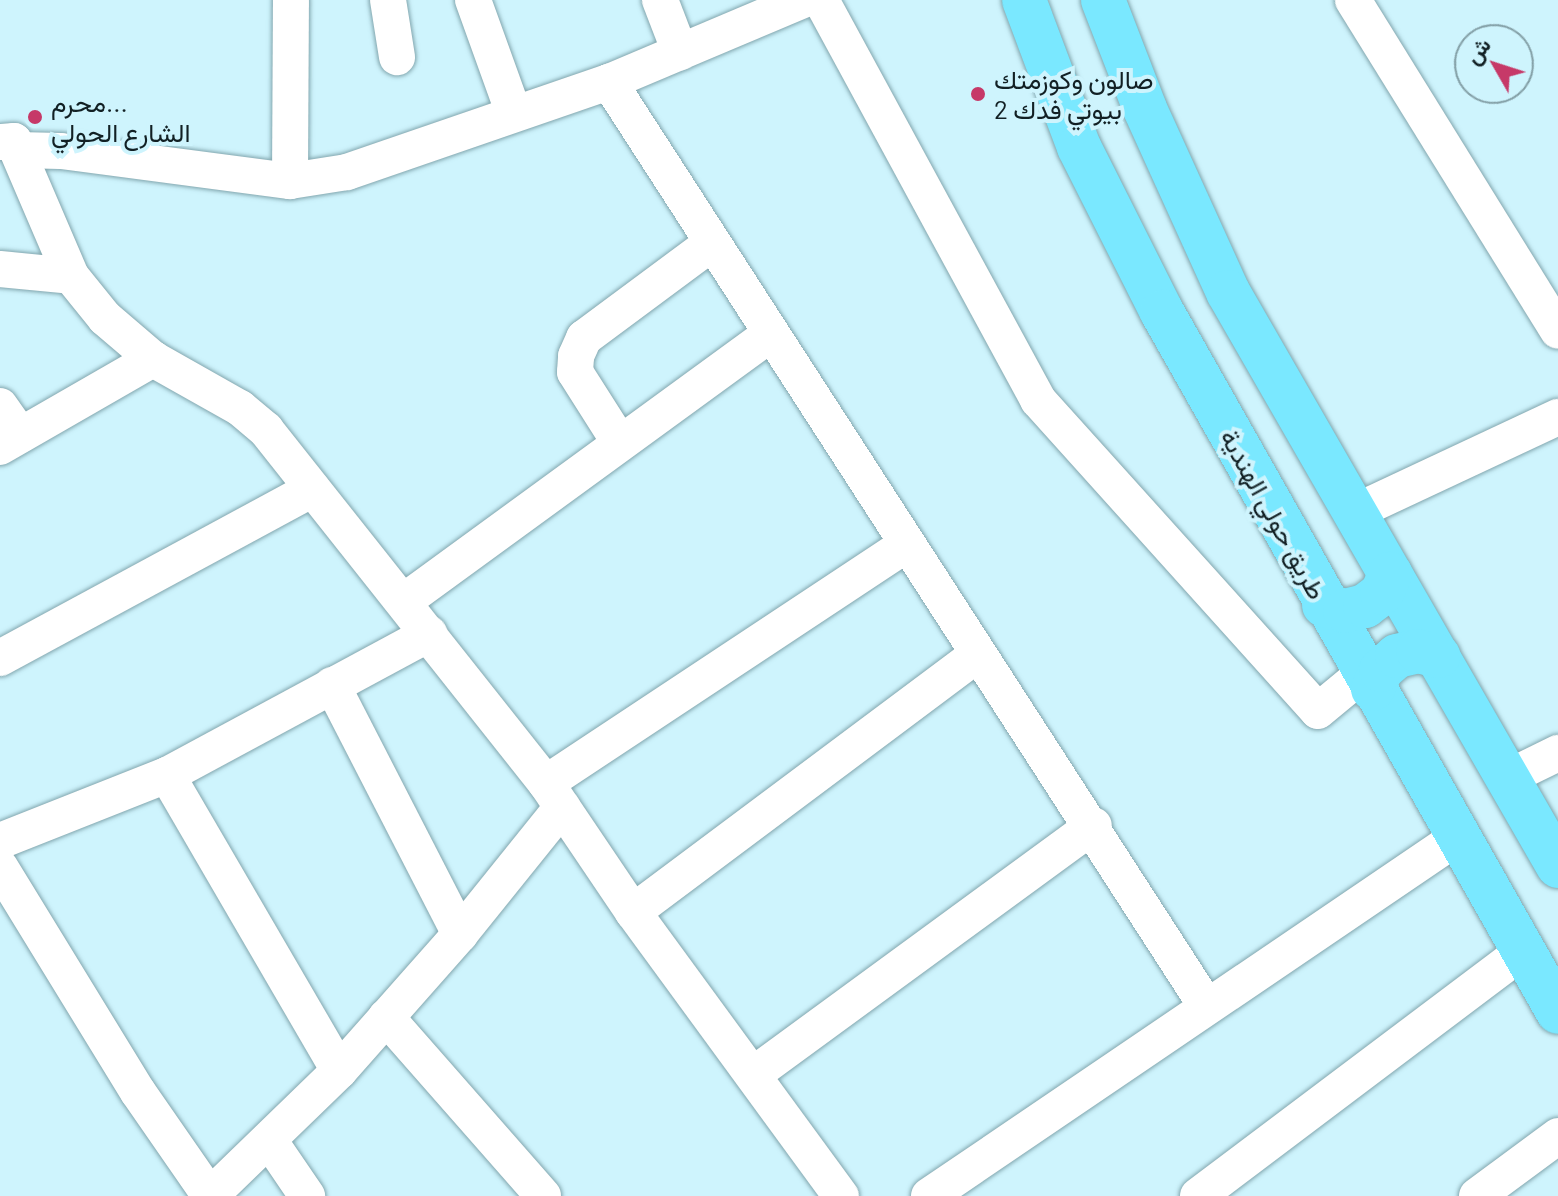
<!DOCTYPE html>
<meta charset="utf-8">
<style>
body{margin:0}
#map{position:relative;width:1558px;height:1196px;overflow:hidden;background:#cef4fd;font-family:Barlow,Vazirmatn,sans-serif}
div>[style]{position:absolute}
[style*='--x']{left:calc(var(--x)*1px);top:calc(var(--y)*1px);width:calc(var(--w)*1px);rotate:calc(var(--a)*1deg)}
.roads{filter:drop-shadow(0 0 2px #82a6ae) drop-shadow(0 0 2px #82a6ae)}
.minor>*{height:36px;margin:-18px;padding:0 18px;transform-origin:18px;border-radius:18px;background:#fff}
.highway>*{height:44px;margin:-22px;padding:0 22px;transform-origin:22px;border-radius:22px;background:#7ae8ff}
.dots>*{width:22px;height:22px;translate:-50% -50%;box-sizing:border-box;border:4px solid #cef4fd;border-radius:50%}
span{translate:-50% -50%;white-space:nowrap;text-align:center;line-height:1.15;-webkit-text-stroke:8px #cef4fd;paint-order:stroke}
.poi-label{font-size:26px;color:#122024}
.left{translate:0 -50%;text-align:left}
.street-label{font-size:26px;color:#122024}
.north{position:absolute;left:1454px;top:24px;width:80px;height:80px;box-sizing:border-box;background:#cef4fd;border:2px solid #839fa6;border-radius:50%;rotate:309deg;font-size:22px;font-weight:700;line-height:32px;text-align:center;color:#122024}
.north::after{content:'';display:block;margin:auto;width:28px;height:36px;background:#c63968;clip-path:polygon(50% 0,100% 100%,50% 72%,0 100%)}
</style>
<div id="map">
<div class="roads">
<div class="minor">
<div style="--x:388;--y:0;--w:58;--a:81"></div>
<div style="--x:473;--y:0;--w:121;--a:70.2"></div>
<div style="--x:660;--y:0;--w:56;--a:69"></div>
<div style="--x:821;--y:0;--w:455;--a:61.5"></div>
<div style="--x:1038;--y:400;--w:418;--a:48"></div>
<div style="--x:1318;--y:711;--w:60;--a:-39.6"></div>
<div style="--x:1353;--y:0;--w:389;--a:58.2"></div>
<div style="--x:609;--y:82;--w:1101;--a:57.12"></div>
<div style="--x:2;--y:142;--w:12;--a:-5"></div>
<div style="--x:14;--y:141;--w:9;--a:72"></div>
<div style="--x:17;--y:150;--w:44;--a:1.3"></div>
<div style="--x:61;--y:151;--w:231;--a:7.5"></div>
<div style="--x:290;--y:181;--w:58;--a:-9"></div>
<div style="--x:347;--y:172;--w:277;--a:-19"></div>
<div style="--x:609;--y:82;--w:211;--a:-22.9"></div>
<div style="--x:17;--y:150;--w:137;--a:66.8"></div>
<div style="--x:71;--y:276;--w:54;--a:51"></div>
<div style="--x:105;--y:318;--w:63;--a:40.5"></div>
<div style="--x:153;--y:359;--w:100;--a:29.4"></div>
<div style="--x:240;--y:408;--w:34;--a:40"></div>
<div style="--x:266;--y:430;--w:451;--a:51.6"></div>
<div style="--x:546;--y:783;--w:156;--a:56"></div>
<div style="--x:633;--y:912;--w:352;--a:53.8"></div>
<div style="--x:290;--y:181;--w:181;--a:-89.7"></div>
<div style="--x:0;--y:269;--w:71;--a:5.6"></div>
<div style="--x:0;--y:406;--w:35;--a:55"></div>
<div style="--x:620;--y:443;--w:84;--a:-122.4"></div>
<div style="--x:575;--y:372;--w:16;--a:-86"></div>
<div style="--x:576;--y:356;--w:20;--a:-66"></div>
<div style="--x:584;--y:338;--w:159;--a:-36.6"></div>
<div style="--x:0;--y:447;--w:177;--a:-29.9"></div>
<div style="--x:1355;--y:512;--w:224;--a:-25.1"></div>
<div style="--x:403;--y:602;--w:455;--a:-36.1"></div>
<div style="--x:0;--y:658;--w:355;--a:-28.4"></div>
<div style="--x:332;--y:685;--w:280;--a:62.8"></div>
<div style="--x:167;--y:775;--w:342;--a:59.8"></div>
<div style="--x:1507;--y:778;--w:57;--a:-26.1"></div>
<div style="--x:546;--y:783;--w:429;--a:-33.5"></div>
<div style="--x:0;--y:841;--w:180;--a:-21.6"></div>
<div style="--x:167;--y:775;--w:298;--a:-28.3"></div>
<div style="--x:0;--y:867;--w:264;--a:58.5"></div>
<div style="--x:138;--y:1092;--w:126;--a:55.3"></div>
<div style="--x:633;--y:912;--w:431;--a:-36.8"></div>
<div style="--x:386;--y:1017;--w:238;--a:48.7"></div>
<div style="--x:754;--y:1074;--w:421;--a:-36.2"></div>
<div style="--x:269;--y:1140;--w:68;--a:55.8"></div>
<div style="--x:210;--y:1196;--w:180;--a:-44.1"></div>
<div style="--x:339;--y:1071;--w:183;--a:-48.5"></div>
<div style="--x:460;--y:934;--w:163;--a:-51.2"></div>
<div style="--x:929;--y:1196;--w:639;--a:-34.16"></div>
<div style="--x:1198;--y:1196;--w:407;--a:-37"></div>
<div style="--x:1477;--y:1196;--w:101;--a:-36.5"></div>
</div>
<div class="highway">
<div style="--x:1024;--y:0;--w:157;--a:69.5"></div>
<div style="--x:1079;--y:147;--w:185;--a:63.3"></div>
<div style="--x:1162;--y:312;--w:804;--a:60.5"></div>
<div style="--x:1103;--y:0;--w:117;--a:68.9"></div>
<div style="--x:1145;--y:109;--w:201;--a:65.6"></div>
<div style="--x:1228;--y:292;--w:662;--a:60.1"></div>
<div style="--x:1324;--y:605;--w:22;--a:16"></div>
<div style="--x:1345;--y:611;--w:21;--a:-14"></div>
<div style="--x:1365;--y:606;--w:21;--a:-37"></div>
<div style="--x:1382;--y:593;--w:21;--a:-67"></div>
<div style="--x:1373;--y:689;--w:21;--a:-67"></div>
<div style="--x:1381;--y:670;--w:21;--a:-41"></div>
<div style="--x:1397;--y:656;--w:22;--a:-13"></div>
<div style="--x:1418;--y:651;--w:21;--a:14"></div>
</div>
</div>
<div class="dots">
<div style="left:978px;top:94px;background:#c63968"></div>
<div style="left:35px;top:117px;background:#c63968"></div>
</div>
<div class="poi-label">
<span class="left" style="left:994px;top:94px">صالون وكوزمتك<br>بيوتي فدك 2</span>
<span class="left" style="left:51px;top:117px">محرم...<br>الشارع الحولي</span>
</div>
<div class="street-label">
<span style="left:1274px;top:514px;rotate:61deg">طريق حولي الهندية</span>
</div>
<div class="north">ش</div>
</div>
